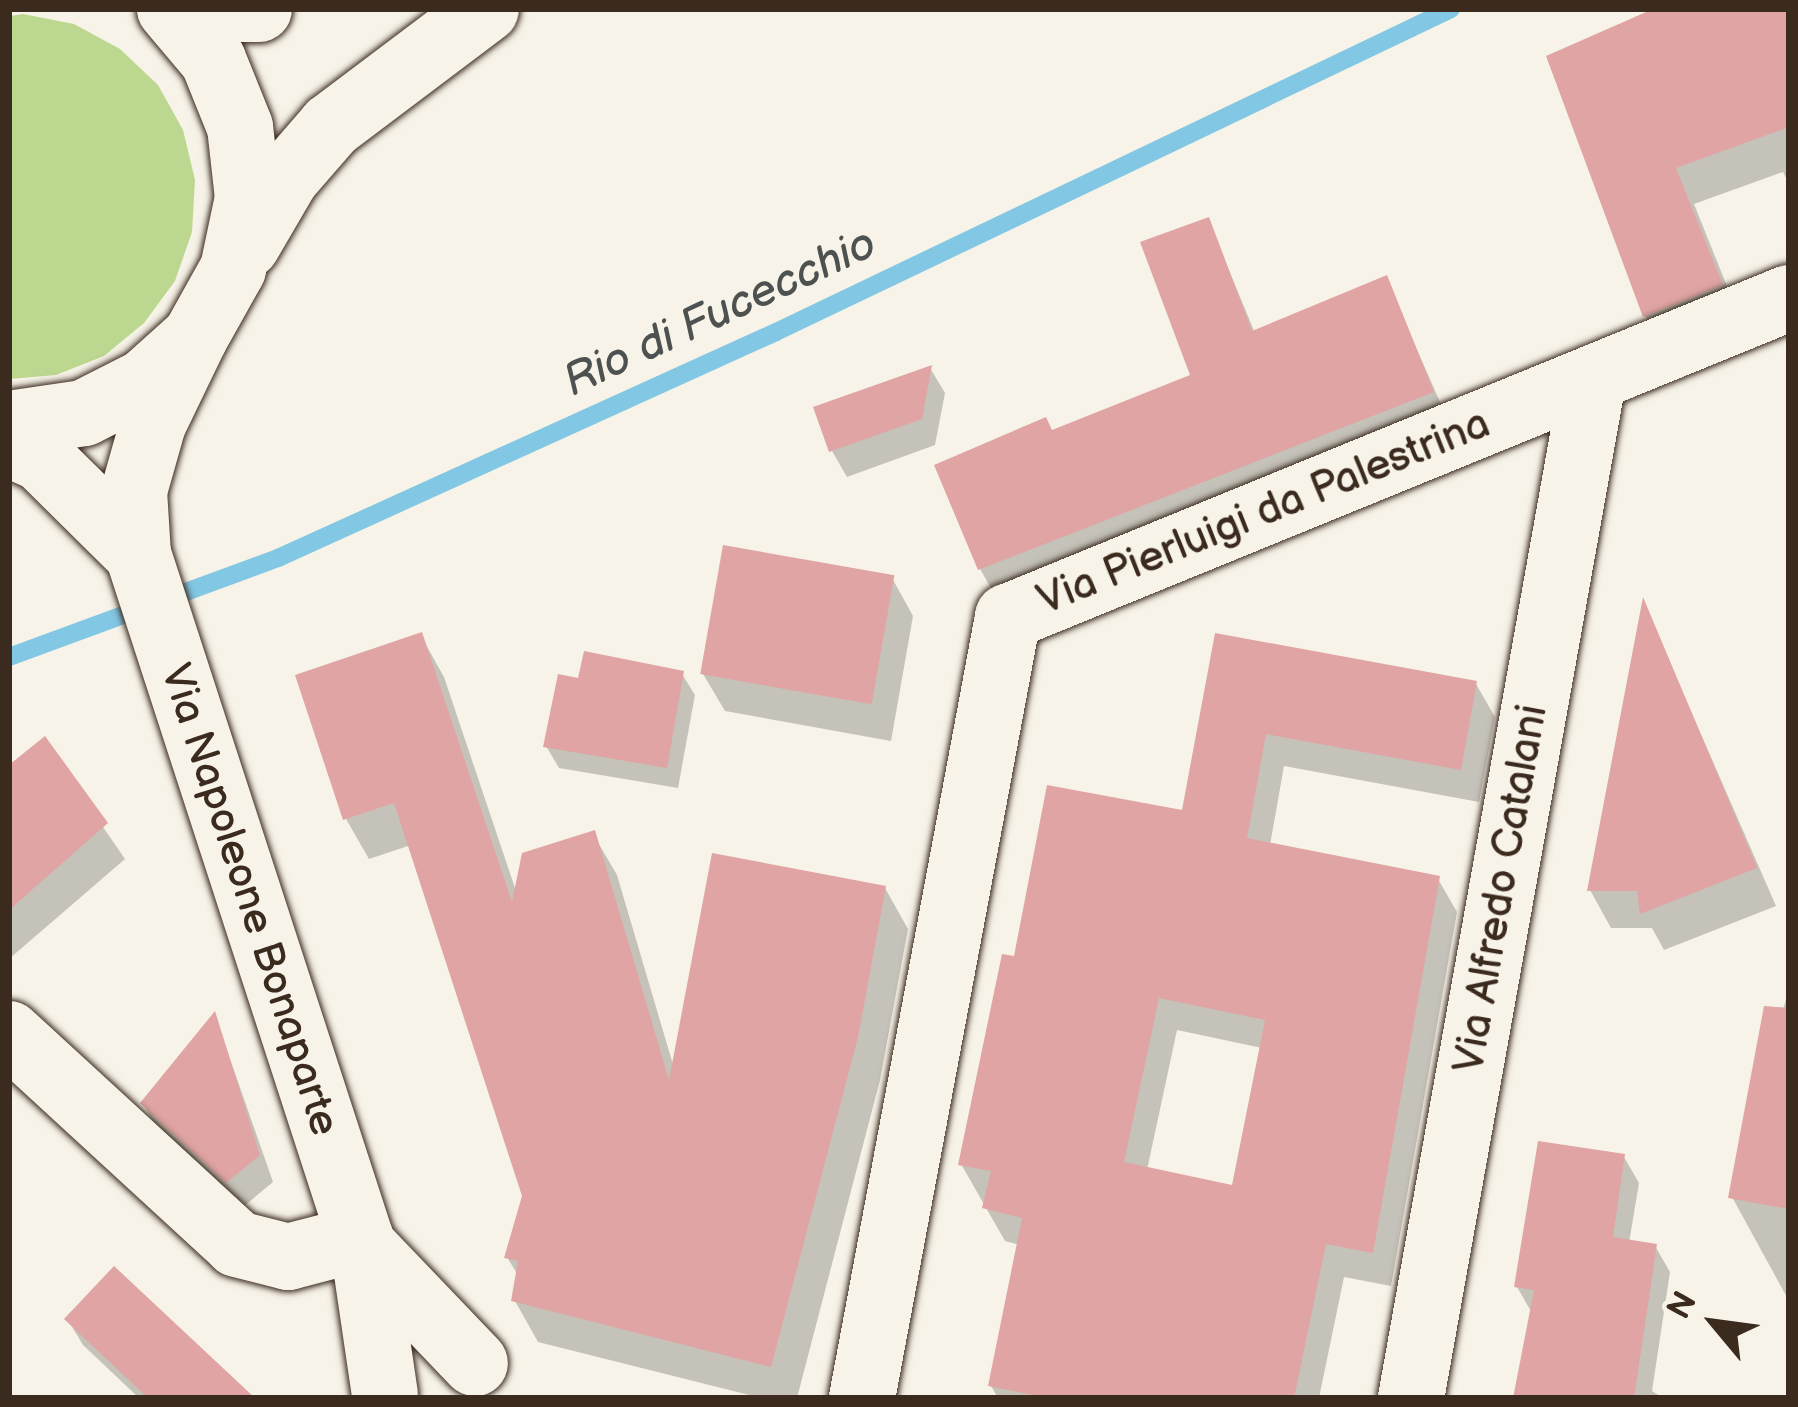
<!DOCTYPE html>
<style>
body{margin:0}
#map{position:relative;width:1798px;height:1407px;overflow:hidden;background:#f7f3e8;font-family:"Balsamiq Sans",sans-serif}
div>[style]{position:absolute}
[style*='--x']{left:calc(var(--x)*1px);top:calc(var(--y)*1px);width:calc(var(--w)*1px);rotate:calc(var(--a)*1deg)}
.green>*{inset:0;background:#bcd890}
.shadow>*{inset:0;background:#0003}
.stream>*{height:18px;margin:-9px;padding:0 9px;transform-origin:9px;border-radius:9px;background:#82c7e3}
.building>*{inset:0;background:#dfa4a3;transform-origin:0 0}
.roads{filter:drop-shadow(0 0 3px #3b2a1e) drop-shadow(0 0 3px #3b2a1e)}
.minor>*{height:66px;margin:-33px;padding:0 33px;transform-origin:33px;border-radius:33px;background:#f7f3e8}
.major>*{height:66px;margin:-33px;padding:0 33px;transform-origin:33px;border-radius:33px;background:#f7f3e8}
span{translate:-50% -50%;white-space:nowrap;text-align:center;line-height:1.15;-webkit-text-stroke:9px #f7f3e8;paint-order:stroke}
.street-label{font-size:42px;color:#3b2a1e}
.water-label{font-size:45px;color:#4d514f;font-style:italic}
.frame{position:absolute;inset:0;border:12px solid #3b2a1e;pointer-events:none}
.north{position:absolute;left:1654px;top:1263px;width:120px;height:120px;-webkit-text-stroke:9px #f7f3e8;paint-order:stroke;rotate:299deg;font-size:33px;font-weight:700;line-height:48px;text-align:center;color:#3b2a1e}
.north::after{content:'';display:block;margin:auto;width:42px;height:54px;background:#3b2a1e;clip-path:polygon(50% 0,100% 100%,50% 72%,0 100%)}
</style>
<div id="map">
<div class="green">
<div style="clip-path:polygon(23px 14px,74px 24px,120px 49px,158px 85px,183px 130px,195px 180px,192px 232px,175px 281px,144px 323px,104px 356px,56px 375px,9px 379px,9px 16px)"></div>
</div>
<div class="shadow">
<div style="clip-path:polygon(1660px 9px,1789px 9px,1789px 184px,1783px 172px,1694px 204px,1741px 321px,1666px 352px,1645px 316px)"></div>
<div style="clip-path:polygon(1208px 220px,1255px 333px,1386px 279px,1447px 418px,995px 595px,980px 569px,1053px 433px,1194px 376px)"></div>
<div style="clip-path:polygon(930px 368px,945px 393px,935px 445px,847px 477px,832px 451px)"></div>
<div style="clip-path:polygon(892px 578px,913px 616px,891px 741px,725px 711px,703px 674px)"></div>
<div style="clip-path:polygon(1645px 606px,1776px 906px,1664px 950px,1652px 928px,1611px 928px,1590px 890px)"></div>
<div style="clip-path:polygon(421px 636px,444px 677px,517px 894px,593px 834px,617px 875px,674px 1068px,885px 888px,908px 929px,880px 1080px,797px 1398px,761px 1398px,538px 1342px,515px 1301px,519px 1277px,507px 1257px,525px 1195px,411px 845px,369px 859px,346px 819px)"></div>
<div style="clip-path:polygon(evenodd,1217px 636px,1476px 684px,1495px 717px,1479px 802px,1284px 766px,1270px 845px,1438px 879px,1457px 912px,1391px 1286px,1344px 1277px,1319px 1398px,998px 1398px,991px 1386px,1020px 1245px,1005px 1241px,961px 1164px,1017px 960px,1185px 814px,1217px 636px,1177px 1030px,1262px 1048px,1234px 1189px,1147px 1170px,1177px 1030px)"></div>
<div style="clip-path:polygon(682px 674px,695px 695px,678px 788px,559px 768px,546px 746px,580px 681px)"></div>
<div style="clip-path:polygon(44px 741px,125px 859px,9px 959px,9px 769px)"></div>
<div style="clip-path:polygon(1789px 988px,1789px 1301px,1732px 1197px)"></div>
<div style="clip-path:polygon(215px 1016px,273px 1182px,243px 1207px,158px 1130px,143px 1104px)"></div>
<div style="clip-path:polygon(1624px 1157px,1639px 1183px,1629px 1243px,1655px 1246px,1670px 1272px,1652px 1391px,1663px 1398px,1516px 1398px,1532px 1313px,1517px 1287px)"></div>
<div style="clip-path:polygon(68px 1320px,251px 1398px,139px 1398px,83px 1345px)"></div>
</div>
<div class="stream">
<div style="--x:9;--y:657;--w:287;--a:-20.2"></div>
<div style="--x:278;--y:558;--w:547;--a:-24.41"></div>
<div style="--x:776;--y:332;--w:748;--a:-25.57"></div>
</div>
<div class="building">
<div style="clip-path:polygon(1653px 9px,1789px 9px,1789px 127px,1676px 168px,1723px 285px,1643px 317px,1546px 56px)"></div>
<div style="clip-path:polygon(1209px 217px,1252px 331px,1387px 275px,1434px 392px,978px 570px,934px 465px,1046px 417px,1052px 430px,1190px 375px,1140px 242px)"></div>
<div style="clip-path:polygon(932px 365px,922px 419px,829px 452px,813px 407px)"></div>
<div style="left:723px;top:545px;width:174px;height:131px;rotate:10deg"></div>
<div style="clip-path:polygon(1643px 597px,1757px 868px,1640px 914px,1637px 891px,1587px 891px)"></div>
<div style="clip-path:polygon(422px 632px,512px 902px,522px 853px,595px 830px,669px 1080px,712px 853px,886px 886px,858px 1037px,771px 1367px,511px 1301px,518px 1261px,504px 1258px,522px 1196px,394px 803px,343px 820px,295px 675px)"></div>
<div style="clip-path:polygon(evenodd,1215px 633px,1477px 681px,1461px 770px,1266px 734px,1247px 838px,1440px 876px,1373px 1253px,1326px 1244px,1294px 1398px,1049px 1398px,988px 1386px,1022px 1218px,982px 1208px,991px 1171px,958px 1165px,1002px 954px,1014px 956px,1047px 785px,1182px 810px,1215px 633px,1159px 998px,1265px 1020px,1232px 1185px,1124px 1162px,1159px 998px)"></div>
<div style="clip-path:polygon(584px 651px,684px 671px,667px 768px,543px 747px,558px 674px,578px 678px)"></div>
<div style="clip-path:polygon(45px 736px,108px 823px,9px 910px,9px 765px)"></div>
<div style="clip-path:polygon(1764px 1006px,1789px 1008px,1789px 1209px,1728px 1198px)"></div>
<div style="clip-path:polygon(215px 1011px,260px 1155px,226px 1183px,140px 1103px)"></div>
<div style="clip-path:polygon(1538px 1141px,1625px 1154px,1613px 1237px,1657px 1244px,1634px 1398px,1513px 1398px,1534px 1290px,1514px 1287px)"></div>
<div style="clip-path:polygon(114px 1266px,255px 1398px,148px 1398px,64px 1319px)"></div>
</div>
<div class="roads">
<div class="minor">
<div style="--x:195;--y:337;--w:97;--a:115.8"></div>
<div style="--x:153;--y:424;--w:70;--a:105.8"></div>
<div style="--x:134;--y:491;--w:63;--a:86.4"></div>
<div style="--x:138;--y:554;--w:728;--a:71.99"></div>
<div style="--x:363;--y:1246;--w:151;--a:81.6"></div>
<div style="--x:9;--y:444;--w:36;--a:24"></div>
<div style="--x:42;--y:459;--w:135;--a:44.7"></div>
<div style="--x:9;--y:1034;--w:310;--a:42.6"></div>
<div style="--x:237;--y:1244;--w:53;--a:14.3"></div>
<div style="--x:288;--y:1257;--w:75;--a:-14.6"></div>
<div style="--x:363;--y:1246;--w:162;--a:46.3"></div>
<div style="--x:862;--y:1398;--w:795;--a:-79.41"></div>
<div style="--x:1008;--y:617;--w:844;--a:-22.22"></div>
<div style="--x:1411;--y:1398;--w:1034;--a:-79.86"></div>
</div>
<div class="major">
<div style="--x:193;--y:9;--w:66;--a:0"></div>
<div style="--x:247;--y:245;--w:78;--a:-59.8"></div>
<div style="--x:286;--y:178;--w:69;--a:-49.1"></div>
<div style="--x:331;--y:126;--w:194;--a:-37"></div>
<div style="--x:9;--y:424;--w:76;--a:-8.3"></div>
<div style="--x:84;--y:413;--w:68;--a:-26.9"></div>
<div style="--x:145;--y:382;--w:67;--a:-42"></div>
<div style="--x:195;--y:337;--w:78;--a:-60.8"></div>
<div style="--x:233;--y:269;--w:73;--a:-78.1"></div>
<div style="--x:248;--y:198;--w:71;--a:-96.4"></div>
<div style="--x:240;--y:127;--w:72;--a:-111.9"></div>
<div style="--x:213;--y:60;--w:67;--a:-130.1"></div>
</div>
</div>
<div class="street-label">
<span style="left:1264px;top:513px;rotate:-22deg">Via Pierluigi da Palestrina</span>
<span style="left:1502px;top:889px;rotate:-80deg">Via Alfredo Catalani</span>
<span style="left:249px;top:900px;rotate:72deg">Via Napoleone Bonaparte</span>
</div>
<div class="water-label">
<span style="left:720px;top:313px;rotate:-25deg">Rio di Fucecchio</span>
</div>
<div class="frame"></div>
<div class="north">N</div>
</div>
